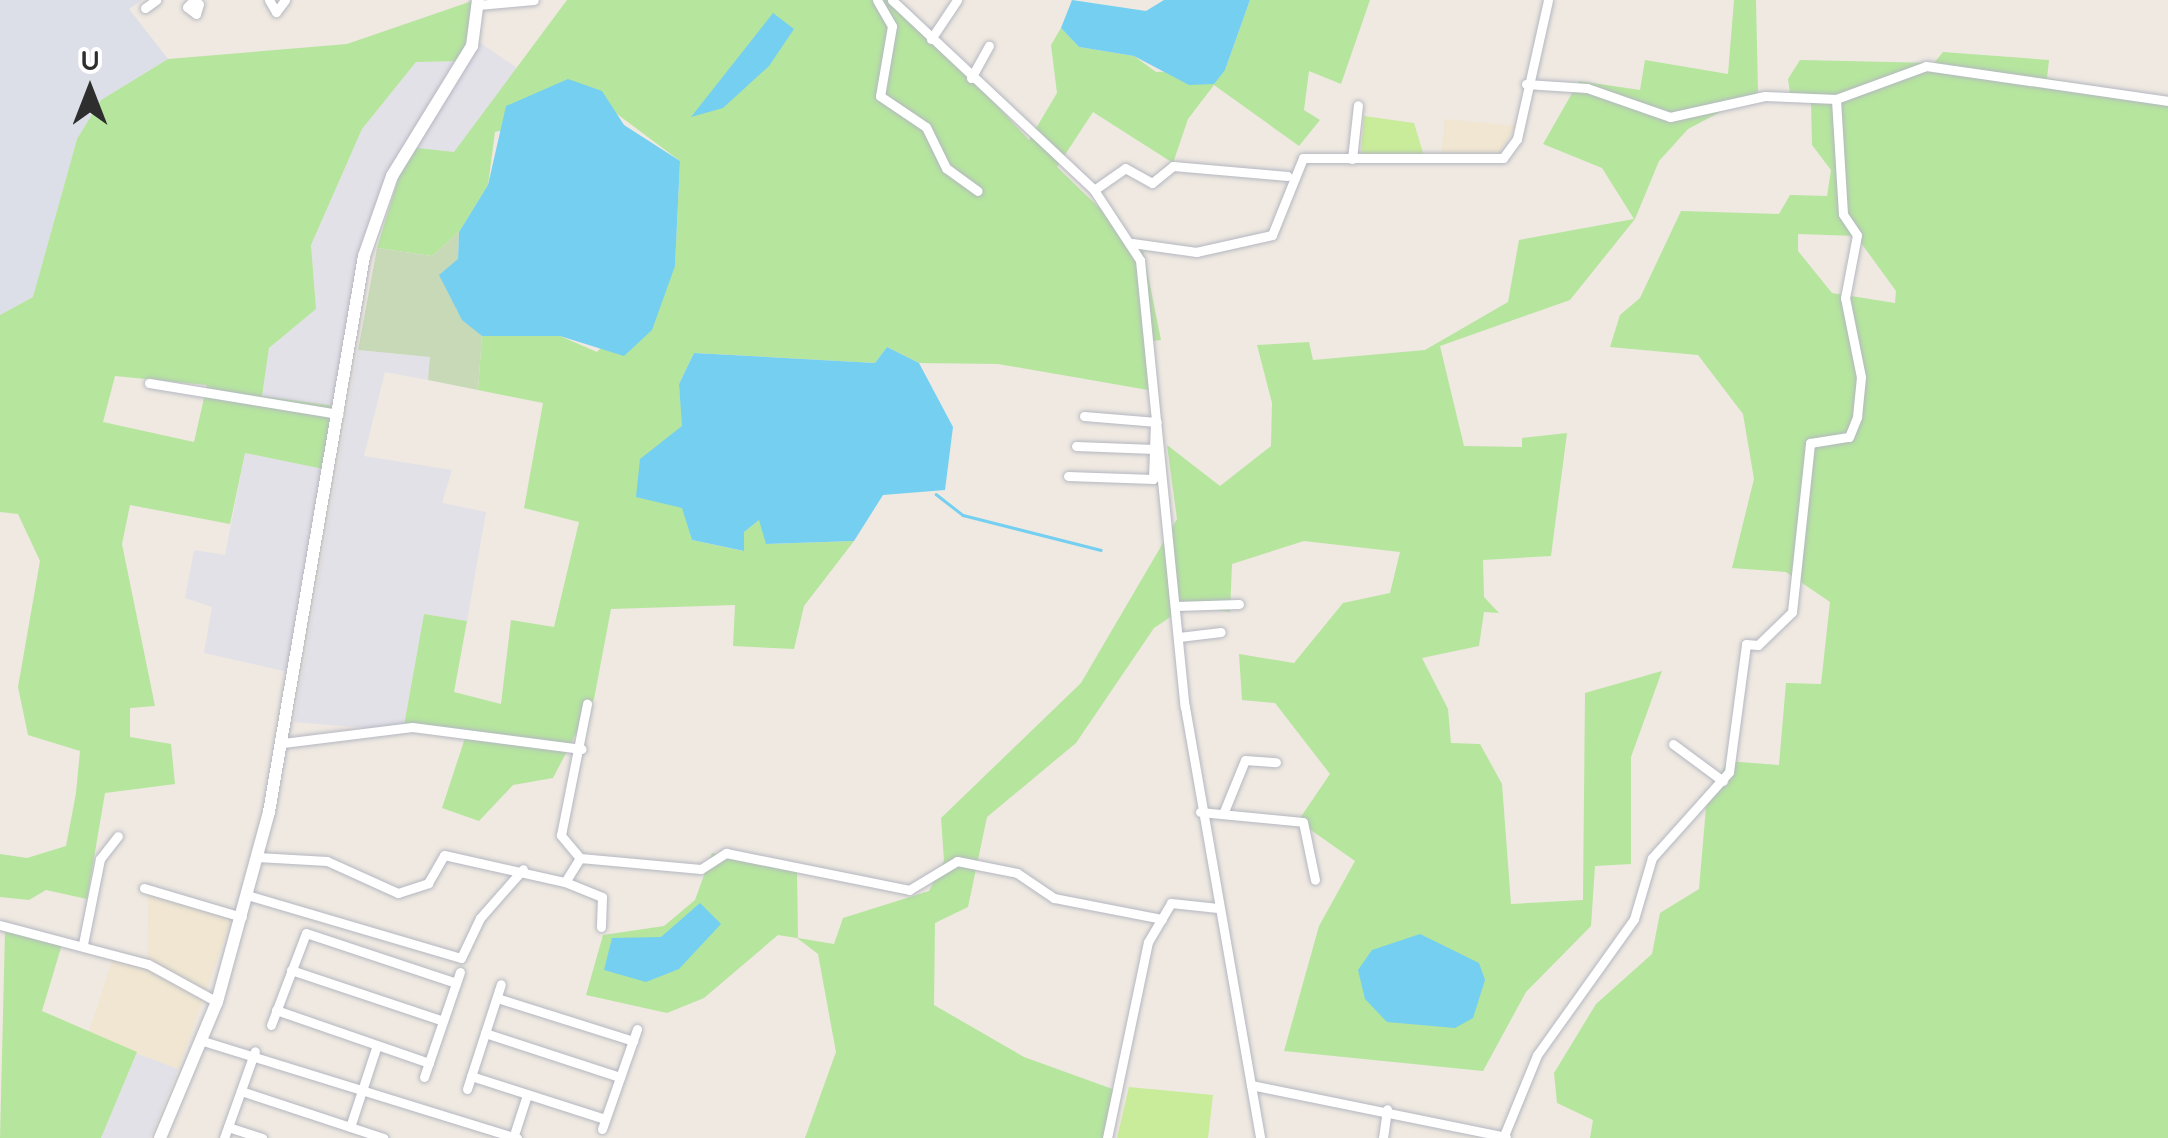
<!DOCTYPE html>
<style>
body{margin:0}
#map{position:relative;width:2168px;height:1138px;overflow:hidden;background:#efe9e1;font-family:Quicksand,sans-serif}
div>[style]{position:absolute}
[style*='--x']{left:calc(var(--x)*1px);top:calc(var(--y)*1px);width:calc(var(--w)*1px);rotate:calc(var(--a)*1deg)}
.industrial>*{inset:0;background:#e3e1e8}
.education>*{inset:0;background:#f0e6d1}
.airport>*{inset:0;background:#dcdee8}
.green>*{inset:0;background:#b6e59e}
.cemetery>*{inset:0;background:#c8d9b8}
.pitch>*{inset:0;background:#c9ec9a}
.water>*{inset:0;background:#75cff0}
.stream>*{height:2.5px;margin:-1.25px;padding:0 1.25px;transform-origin:1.25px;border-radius:1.25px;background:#75cff0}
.roads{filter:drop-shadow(0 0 2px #b4b7c1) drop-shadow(0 0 2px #b4b7c1)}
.street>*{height:9px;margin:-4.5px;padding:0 4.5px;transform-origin:4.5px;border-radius:4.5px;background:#fff}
.secondary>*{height:12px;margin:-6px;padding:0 6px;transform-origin:6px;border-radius:6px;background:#fff}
span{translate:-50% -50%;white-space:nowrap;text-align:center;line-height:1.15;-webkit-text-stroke:8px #fff;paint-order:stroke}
.north{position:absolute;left:40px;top:40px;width:100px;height:100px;-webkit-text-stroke:8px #fff;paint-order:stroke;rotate:0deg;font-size:28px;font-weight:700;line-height:40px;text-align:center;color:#2e2e2e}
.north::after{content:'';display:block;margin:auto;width:35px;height:45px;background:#2e2e2e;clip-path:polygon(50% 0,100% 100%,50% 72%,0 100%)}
</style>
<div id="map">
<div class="industrial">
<div style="clip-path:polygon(479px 42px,517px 68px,454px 153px,408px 148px,364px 246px,335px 406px,262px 396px,269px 348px,316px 309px,311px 245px,362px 129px,416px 62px,462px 61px)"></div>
<div style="clip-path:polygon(358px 350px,431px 357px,428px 380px,385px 372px,364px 456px,452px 470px,442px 503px,486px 512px,467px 621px,424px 614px,403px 731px,294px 722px)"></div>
<div style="clip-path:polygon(245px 453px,328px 470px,288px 672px,204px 653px,212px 607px,185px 598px,194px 550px,225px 555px)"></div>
<div style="clip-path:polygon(137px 1052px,178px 1069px,150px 1138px,101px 1138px)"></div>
</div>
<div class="education">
<div style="clip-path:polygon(1445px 119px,1516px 126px,1497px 156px,1441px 154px)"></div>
<div style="clip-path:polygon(148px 895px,232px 918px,178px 1069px,88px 1035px,113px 958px,147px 970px)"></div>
</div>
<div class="airport">
<div style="clip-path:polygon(0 0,142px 0,129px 9px,168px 59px,101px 100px,77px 139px,33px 297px,0 315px)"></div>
</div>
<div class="green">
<div style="clip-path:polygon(evenodd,475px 0,462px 61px,416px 62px,362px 129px,311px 245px,316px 309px,269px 348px,262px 396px,335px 406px,328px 470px,245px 453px,230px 524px,130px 505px,122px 544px,155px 706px,130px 708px,130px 737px,171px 744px,175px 784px,105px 793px,87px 899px,46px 890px,29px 900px,0 897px,0 854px,27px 858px,66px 846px,76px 793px,80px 751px,28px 735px,18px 687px,40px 561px,18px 514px,0 512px,0 315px,33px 297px,77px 139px,101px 100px,168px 59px,347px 44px,475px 0,115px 376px,207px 385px,194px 442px,103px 422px,115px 376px)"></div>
<div style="clip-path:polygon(567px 0,899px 0,1029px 140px,1057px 93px,1051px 45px,1061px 28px,1079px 47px,1134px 56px,1156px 72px,1225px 70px,1250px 0,1370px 0,1341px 84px,1309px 71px,1304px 110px,1320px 120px,1299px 146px,1214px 85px,1188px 119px,1173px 163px,1093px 112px,1057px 167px,1143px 250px,1161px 340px,1151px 341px,1154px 391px,998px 364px,919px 363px,887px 347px,875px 363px,694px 353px,679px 384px,683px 426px,668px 443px,692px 540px,743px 551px,744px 532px,760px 519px,767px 544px,854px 541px,804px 606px,794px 649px,733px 646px,735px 605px,611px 609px,594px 699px,553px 778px,513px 785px,479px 821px,442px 808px,465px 738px,403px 731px,424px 614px,467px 621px,454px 692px,501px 704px,511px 620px,554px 627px,579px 522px,524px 508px,543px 403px,478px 390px,482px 336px,560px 336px,597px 352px,675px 266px,680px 161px,605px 105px,495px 132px,488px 185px,459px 232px,432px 256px,377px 248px,408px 147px,454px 152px)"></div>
<div style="clip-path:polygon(1734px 0,1756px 0,1758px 92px,1688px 129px,1659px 161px,1635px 219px,1570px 300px,1440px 346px,1464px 446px,1522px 447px,1522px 438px,1567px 433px,1551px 556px,1483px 560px,1484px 597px,1499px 613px,1484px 612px,1479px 646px,1422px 658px,1448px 709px,1451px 743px,1480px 744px,1502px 784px,1511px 904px,1583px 900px,1585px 693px,1662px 671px,1631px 757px,1631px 864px,1595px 866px,1591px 926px,1526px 992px,1483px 1071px,1284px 1051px,1319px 926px,1355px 861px,1298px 821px,1330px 774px,1275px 703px,1242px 700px,1239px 654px,1294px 663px,1343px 603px,1390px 593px,1400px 552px,1304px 541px,1232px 564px,1230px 612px,1187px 606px,1154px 628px,1076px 743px,987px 817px,968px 907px,935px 923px,934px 1005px,1024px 1057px,1118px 1091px,1107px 1138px,805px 1138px,836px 1052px,818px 954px,797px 938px,778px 935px,704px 998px,667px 1013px,586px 995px,603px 935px,664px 926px,695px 900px,712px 853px,797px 871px,798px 938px,834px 944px,843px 918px,929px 891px,944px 861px,941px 818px,1081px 683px,1177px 519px,1167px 445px,1220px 486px,1271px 446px,1272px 403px,1257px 345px,1309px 342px,1313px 360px,1425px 350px,1508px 302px,1519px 240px,1634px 219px,1602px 168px,1543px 144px,1579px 81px,1640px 90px,1645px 60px,1728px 74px)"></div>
<div style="clip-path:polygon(evenodd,1943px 52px,2049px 60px,2047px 78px,2168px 103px,2168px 1138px,1590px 1138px,1593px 1120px,1557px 1103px,1554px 1073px,1596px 1004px,1652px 954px,1660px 913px,1699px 889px,1706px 807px,1727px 761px,1779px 765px,1786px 683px,1821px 684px,1830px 602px,1786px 572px,1732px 568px,1754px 479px,1743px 414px,1698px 355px,1610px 347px,1620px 315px,1640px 298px,1681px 211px,1779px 214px,1790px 195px,1827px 196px,1831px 170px,1812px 145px,1811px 102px,1791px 100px,1788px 79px,1800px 60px,1934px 63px,1943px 52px,1798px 234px,1856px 236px,1896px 291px,1895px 303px,1832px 293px,1798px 251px,1798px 234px)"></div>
<div style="clip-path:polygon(5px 932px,63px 941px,42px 1011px,137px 1052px,101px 1138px,0 1138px)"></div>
</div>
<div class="cemetery">
<div style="clip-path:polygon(459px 232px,456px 309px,482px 336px,478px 390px,428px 380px,430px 357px,358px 350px,377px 248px,432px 256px)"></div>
</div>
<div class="pitch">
<div style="clip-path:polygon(1364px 116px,1414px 123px,1424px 156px,1361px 154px)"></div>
<div style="clip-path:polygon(1129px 1087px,1213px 1095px,1208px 1138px,1117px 1138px)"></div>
</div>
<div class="water">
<div style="clip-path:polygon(1072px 0,1146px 11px,1164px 0,1250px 0,1225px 70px,1214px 84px,1189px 85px,1134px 56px,1079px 47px,1061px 28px)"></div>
<div style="clip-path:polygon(773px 13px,794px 29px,769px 66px,723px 108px,691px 117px)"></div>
<div style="clip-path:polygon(568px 79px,602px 91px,624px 125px,680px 161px,675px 266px,652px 330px,624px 356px,560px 336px,482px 336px,462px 320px,439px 275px,458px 259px,459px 232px,488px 185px,506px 106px)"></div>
<div style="clip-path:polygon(887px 347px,919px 363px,953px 427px,945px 490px,883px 495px,854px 541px,766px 544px,759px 520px,744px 532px,744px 551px,692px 540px,682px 508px,636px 497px,640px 459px,682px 426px,679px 384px,694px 353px,875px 363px)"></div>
<div style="clip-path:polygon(700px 903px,721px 924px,679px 969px,646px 982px,604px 970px,612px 938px,661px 937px)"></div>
<div style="clip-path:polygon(1420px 934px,1479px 963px,1485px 980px,1473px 1018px,1455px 1028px,1387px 1022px,1365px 999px,1358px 970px,1372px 950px)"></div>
</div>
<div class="stream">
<div style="--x:936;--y:494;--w:34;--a:38"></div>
<div style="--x:963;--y:515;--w:142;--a:14.2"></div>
</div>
<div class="roads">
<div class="street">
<div style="--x:269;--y:0;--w:14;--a:60"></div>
<div style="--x:276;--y:12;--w:15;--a:-53"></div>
<div style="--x:877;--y:0;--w:30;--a:60"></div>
<div style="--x:892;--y:26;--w:71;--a:99.7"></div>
<div style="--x:880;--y:96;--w:55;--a:34"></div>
<div style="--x:926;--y:127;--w:46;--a:64"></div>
<div style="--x:946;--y:168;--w:39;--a:36"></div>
<div style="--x:892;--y:0;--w:277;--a:43.2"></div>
<div style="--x:1094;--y:190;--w:84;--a:56.7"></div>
<div style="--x:1140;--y:260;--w:449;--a:84.3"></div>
<div style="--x:1185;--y:707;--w:437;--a:80.1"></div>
<div style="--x:192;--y:2;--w:7;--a:16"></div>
<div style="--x:199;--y:4;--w:10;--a:107"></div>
<div style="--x:196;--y:14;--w:11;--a:-142"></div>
<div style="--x:187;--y:7;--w:7;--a:-45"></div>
<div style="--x:478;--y:5;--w:56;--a:-5.1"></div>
<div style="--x:145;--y:8;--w:14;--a:-36"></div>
<div style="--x:931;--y:39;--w:47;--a:-56.3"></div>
<div style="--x:971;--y:78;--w:37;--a:-61"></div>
<div style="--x:1526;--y:84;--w:61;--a:3.8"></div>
<div style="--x:1587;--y:88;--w:88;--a:19.3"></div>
<div style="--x:1670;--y:117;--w:97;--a:-12.5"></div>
<div style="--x:1765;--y:96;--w:71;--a:2.4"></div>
<div style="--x:1836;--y:99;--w:96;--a:-20.1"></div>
<div style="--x:1926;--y:66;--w:245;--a:8.2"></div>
<div style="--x:1352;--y:159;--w:54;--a:-83.7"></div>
<div style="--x:1094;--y:190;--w:38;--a:-35"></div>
<div style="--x:1125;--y:168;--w:31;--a:29"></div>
<div style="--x:1152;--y:183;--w:27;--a:-39"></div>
<div style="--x:1173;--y:166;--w:115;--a:5"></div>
<div style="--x:1132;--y:243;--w:65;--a:8"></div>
<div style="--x:1196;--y:252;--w:78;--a:-12.6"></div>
<div style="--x:1272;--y:235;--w:83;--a:-68.1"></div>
<div style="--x:1303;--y:158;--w:200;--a:0"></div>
<div style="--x:1503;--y:158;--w:24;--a:-54"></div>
<div style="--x:1517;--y:139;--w:142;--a:-77.4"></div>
<div style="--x:149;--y:383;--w:192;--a:9.3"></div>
<div style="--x:1084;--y:416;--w:73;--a:4.7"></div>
<div style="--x:1076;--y:446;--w:78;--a:2.2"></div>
<div style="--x:1068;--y:476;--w:85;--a:2"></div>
<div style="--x:1153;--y:479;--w:57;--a:-88"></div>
<div style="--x:1176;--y:606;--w:63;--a:-1.8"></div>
<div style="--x:1179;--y:637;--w:42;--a:-6.8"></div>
<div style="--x:283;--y:743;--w:130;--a:-7.1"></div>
<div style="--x:412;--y:727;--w:171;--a:7.4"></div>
<div style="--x:1673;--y:744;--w:62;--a:36.5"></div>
<div style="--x:1200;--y:812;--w:103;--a:5.5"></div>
<div style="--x:1303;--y:822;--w:59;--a:78.3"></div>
<div style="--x:1223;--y:814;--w:58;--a:-67.8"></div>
<div style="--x:1245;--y:760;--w:31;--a:4"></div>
<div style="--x:257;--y:857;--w:70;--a:3.3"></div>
<div style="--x:327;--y:861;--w:78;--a:24.3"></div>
<div style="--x:398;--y:893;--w:32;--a:-18"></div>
<div style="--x:428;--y:883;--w:32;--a:-60"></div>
<div style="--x:444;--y:855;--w:124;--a:12.6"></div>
<div style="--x:565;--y:882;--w:28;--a:-58"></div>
<div style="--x:580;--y:858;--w:121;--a:5.2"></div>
<div style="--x:701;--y:869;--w:30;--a:-33"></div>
<div style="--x:726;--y:853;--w:187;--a:11.4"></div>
<div style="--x:909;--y:890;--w:56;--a:-31.1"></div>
<div style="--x:957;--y:861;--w:61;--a:11.3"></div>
<div style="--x:1017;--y:873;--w:45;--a:34"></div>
<div style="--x:1054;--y:898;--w:110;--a:11"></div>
<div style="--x:580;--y:858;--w:30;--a:-130"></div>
<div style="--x:561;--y:835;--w:134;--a:-78.8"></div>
<div style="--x:565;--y:882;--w:40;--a:22"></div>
<div style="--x:602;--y:897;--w:30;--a:92"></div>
<div style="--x:144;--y:888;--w:102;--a:16.5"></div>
<div style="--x:247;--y:895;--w:223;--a:16.4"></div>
<div style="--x:461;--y:958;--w:44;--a:-64.6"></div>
<div style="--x:480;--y:918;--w:65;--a:-48.7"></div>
<div style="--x:0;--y:925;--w:153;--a:14.8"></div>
<div style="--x:148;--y:964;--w:79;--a:28.8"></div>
<div style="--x:83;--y:944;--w:87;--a:-78.7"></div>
<div style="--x:100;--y:859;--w:29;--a:-52"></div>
<div style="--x:291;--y:970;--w:160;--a:18.5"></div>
<div style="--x:497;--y:998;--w:143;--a:17.5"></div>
<div style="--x:276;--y:1010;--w:162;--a:19.1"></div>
<div style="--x:271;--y:1025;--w:98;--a:-69.2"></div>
<div style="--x:306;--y:933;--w:158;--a:18.4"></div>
<div style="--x:485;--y:1033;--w:142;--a:18.1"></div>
<div style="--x:203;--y:1041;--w:329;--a:17.2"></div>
<div style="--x:471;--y:1076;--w:141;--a:17.8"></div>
<div style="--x:424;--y:1077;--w:111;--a:-71.1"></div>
<div style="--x:1251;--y:1085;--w:260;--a:11.5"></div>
<div style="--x:467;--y:1089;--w:110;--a:-72.1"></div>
<div style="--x:241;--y:1091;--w:150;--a:18.3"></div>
<div style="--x:228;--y:1127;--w:36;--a:18"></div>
<div style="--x:350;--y:1127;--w:86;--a:-71.8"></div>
<div style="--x:602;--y:1129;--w:106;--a:-70.7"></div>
<div style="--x:224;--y:1138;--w:92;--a:-70.4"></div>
<div style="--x:513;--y:1138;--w:45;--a:-72"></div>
<div style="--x:1107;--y:1138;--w:200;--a:-78.2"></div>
<div style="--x:1148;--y:942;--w:45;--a:-59.5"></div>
<div style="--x:1171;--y:903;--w:47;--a:6.1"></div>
<div style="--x:1383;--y:1138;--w:29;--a:-82"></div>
<div style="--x:1503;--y:1138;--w:90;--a:-67.7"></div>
<div style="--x:1537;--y:1055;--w:167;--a:-54.5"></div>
<div style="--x:1634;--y:919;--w:64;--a:-73.6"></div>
<div style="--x:1652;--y:858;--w:115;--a:-48.2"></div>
<div style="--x:1729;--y:772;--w:129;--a:-82.4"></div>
<div style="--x:1746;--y:644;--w:12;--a:5"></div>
<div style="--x:1758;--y:645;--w:47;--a:-44.1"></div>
<div style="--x:1792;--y:612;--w:170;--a:-83.9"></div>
<div style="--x:1810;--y:443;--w:39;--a:-9"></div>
<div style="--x:1849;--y:437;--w:22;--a:-68"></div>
<div style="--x:1857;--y:417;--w:40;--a:-84.3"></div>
<div style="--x:1861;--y:377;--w:81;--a:-101.4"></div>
<div style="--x:1845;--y:298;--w:64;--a:-79.2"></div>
<div style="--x:1857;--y:235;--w:25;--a:-124"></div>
<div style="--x:1843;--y:214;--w:115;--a:-93.5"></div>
</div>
<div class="secondary">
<div style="--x:160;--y:1138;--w:147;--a:-67.3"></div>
<div style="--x:217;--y:1002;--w:197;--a:-74.7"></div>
<div style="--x:269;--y:812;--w:564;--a:-80.3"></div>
<div style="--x:364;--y:256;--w:85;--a:-70.7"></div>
<div style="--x:392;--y:176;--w:153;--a:-58.4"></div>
<div style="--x:472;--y:46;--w:46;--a:-82.6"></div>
</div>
</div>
<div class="north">U</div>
</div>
